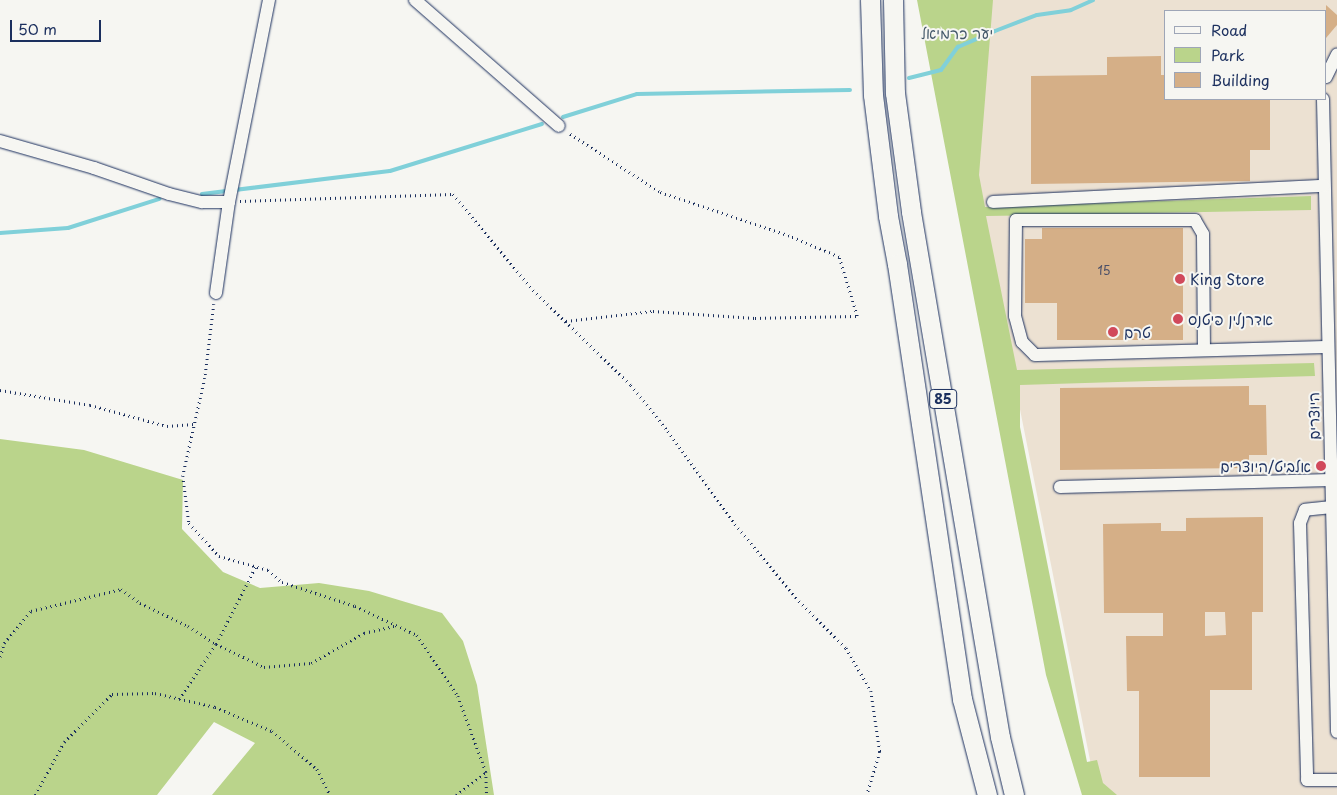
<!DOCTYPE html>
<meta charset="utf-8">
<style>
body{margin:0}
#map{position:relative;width:1337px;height:795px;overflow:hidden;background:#f6f6f2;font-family:"Playpen Sans","Playpen Sans Hebrew",sans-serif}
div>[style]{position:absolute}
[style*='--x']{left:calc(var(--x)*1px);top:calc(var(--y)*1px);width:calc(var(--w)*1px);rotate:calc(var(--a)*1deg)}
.built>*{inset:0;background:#ece1d2}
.green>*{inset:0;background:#bad48b}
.stream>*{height:4px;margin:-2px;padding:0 2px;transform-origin:2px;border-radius:2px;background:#80d0d9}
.building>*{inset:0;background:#d5af87}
.path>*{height:2.5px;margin-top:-1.25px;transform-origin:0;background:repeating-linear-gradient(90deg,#1b2f5e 0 1px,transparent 0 5px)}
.roads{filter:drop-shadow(0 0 1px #1b2f5e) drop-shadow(0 0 1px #1b2f5e)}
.minor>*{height:12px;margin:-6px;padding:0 6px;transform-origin:6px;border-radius:6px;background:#f6f6f2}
.highway>*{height:19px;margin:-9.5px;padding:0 9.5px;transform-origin:9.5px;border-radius:9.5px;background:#f6f6f2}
.dots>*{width:14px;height:14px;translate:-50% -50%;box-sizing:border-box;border:2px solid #f6f6f2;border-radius:50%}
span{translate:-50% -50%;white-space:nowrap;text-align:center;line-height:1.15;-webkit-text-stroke:4px #f6f6f2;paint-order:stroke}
.number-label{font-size:12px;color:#4a4f68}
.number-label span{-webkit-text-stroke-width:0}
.shield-label span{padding:1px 4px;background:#f6f6f2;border:1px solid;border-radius:4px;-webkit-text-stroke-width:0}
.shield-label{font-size:14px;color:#1b2f5e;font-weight:700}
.park-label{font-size:15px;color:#435869}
.poi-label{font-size:15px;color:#1b2f5e}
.left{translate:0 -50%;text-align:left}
.right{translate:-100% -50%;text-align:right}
.street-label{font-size:15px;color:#1b2f5e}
.legend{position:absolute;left:1164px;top:10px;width:162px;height:90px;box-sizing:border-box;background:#f6f6f2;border:1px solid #9ea6b7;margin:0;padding:6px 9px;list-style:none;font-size:15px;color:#1b2f5e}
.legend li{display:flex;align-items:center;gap:10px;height:25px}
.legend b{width:25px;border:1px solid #9ea6b7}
.scale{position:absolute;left:10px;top:20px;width:91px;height:22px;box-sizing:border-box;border:2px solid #1b2f5e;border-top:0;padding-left:6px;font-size:15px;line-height:18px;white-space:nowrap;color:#1b2f5e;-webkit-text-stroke:4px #f6f6f2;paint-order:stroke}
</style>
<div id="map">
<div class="built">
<div style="clip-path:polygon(evenodd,943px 0,1337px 0,1337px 795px,1097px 795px,941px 14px,943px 0,1166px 11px,1326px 11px,1326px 99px,1166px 99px,1166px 11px)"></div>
</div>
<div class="green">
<div style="clip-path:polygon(917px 0,993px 0,979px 175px,985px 207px,1311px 196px,1311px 210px,986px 216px,1017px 370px,1314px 363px,1315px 376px,1020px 385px,1020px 427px,1087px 762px,1097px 760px,1103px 783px,1117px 795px,1082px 795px,1046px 675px)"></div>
<div style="clip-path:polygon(0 439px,84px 450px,183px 480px,182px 529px,223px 572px,260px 588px,319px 583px,369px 591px,442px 613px,463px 641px,477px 685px,494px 795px,212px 795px,255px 743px,214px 722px,157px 795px,0 795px)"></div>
</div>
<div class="stream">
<div style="--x:909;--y:78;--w:33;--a:-14"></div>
<div style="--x:941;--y:70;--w:29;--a:-54"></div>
<div style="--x:958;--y:47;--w:40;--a:-23.4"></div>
<div style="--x:995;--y:31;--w:45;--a:-20.9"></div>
<div style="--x:1037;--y:15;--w:34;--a:-8"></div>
<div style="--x:1071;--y:10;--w:24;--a:-24"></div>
<div style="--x:563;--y:117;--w:77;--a:-17.3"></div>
<div style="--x:637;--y:94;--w:213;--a:-1.1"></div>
<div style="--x:202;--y:194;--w:189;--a:-7"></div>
<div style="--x:390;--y:171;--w:159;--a:-17.2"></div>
<div style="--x:0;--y:233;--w:68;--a:-4.2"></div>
<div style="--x:68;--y:228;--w:96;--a:-17.7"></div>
</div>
<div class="building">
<div style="clip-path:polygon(1326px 5px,1337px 15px,1337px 25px,1326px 38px)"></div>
<div style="clip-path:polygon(1161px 56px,1161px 75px,1166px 75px,1166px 99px,1270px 99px,1270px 150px,1250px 150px,1250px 181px,1031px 184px,1031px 76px,1107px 75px,1107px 57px)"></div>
<div style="clip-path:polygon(1042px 228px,1183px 228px,1183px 340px,1057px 340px,1057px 303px,1025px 303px,1025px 239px,1042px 239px)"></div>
<div style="clip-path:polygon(1249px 386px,1249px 405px,1266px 405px,1267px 455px,1249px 455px,1249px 468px,1060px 470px,1060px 388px)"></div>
<div style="clip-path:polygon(evenodd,1263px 517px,1263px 612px,1252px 612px,1252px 690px,1210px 690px,1210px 777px,1139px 777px,1139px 691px,1127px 691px,1126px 636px,1163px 636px,1163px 613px,1104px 613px,1103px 524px,1161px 523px,1161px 531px,1186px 531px,1186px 518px,1263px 517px,1205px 612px,1225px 612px,1226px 635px,1205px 636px,1205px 612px)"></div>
</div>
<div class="path">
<div style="--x:240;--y:201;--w:213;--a:-1.9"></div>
<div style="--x:453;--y:194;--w:125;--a:50.2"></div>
<div style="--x:533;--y:290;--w:136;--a:44.1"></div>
<div style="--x:631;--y:385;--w:59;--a:51.2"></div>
<div style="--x:668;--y:431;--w:115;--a:54.2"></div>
<div style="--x:735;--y:524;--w:100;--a:50.3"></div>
<div style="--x:799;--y:601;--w:66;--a:45"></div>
<div style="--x:846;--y:648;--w:50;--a:59.8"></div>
<div style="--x:871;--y:691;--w:62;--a:81.6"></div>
<div style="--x:880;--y:752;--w:45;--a:106.8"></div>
<div style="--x:214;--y:304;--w:75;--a:96.9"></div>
<div style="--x:205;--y:378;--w:100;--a:102.7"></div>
<div style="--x:183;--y:476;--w:47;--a:82.7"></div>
<div style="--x:189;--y:523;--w:45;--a:47.7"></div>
<div style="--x:219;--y:556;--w:51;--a:15.9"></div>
<div style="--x:268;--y:570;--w:18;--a:41"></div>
<div style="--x:282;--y:582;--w:77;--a:18.2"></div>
<div style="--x:355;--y:606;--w:68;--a:25.1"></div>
<div style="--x:417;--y:635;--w:73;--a:56.1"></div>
<div style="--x:458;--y:696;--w:81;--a:69.8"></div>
<div style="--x:566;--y:321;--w:88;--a:-6.6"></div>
<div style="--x:653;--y:311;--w:102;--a:3.9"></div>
<div style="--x:755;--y:318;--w:102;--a:-1.1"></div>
<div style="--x:857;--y:316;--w:62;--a:-107"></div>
<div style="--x:839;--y:257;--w:54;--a:-157.2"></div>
<div style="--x:789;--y:236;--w:137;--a:-161.3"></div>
<div style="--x:659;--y:192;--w:108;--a:-147"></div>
<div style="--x:0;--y:390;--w:91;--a:9.5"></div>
<div style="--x:90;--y:405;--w:80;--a:15.3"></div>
<div style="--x:167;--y:426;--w:27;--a:-4"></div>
<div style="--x:0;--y:657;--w:15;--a:-74"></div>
<div style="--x:4;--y:643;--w:42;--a:-49.8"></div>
<div style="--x:31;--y:611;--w:93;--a:-13.7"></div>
<div style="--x:121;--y:589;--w:24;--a:36"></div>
<div style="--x:140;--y:603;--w:53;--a:25.6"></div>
<div style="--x:188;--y:626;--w:33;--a:33"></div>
<div style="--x:216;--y:644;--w:53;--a:25.6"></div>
<div style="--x:264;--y:667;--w:47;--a:-4.9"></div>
<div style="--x:311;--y:663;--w:61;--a:-29.5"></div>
<div style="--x:364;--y:633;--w:32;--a:-13"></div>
<div style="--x:179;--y:699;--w:66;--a:-56.1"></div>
<div style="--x:216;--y:644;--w:88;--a:-62.9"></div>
<div style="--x:35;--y:795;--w:60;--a:-61.3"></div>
<div style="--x:64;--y:742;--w:68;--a:-45"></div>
<div style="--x:112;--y:694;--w:43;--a:-1.3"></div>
<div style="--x:155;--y:693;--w:62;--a:13.1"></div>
<div style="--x:215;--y:707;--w:62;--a:22.8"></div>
<div style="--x:272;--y:731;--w:59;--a:40.2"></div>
<div style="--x:317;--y:769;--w:29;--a:63"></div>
<div style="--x:456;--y:795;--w:38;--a:-37"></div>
<div style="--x:486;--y:772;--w:23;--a:88"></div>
</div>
<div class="roads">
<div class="minor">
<div style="--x:415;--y:0;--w:191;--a:41.2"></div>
<div style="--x:1326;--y:77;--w:25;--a:-64"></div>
<div style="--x:1323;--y:99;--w:633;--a:88.73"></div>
<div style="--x:0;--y:141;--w:98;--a:16"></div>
<div style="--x:94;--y:168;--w:79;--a:19.1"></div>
<div style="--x:169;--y:194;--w:34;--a:14"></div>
<div style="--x:202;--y:202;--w:27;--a:0"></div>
<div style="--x:993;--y:202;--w:331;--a:-2.8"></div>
<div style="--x:216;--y:293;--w:92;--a:-81.9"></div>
<div style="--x:229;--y:202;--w:206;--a:-78.8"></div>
<div style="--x:1204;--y:350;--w:116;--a:-90.5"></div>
<div style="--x:1203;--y:234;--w:16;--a:-120"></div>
<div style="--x:1195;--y:220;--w:179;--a:180"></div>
<div style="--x:1016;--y:220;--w:96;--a:90.6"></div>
<div style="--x:1015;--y:316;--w:27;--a:75"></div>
<div style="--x:1022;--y:342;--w:18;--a:45"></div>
<div style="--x:1035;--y:355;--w:293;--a:-1.6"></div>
<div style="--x:1060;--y:487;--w:271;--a:-1.5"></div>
<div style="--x:1332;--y:507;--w:27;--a:174"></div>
<div style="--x:1305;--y:510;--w:14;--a:111"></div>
<div style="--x:1300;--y:523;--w:257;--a:88.4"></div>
<div style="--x:1307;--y:780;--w:30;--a:0"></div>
</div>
<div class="highway">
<div style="--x:870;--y:0;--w:95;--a:88.2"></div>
<div style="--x:873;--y:95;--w:122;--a:82.9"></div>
<div style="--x:888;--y:216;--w:49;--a:79.4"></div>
<div style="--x:897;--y:264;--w:440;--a:81.5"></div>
<div style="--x:962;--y:699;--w:99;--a:75.4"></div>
<div style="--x:893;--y:0;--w:93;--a:88.8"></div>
<div style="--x:895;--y:93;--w:120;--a:82.3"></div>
<div style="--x:911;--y:212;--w:532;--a:80.38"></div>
<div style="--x:1000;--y:737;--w:60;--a:76.4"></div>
</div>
</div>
<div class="dots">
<div style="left:1180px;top:279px;background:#d1495b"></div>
<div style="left:1178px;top:319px;background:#d1495b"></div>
<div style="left:1113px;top:332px;background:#d1495b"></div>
<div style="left:1321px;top:466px;background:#d1495b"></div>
</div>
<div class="number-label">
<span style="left:1104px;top:271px">15</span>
</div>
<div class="shield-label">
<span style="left:943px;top:399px">85</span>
</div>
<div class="park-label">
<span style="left:957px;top:33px">יער כרמיאל</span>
</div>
<div class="poi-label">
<span class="left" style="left:1190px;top:279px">King Store</span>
<span class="left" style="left:1188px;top:319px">אדרנלין פיטנס</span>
<span class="left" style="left:1124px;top:332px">טרם</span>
<span class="right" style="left:1311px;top:466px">אלביט/היוצרים</span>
</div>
<div class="street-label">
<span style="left:1313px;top:416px;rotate:-91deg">היוצרים</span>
</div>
<ul class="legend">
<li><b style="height:6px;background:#f6f6f2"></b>Road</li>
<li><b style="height:14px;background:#bad48b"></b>Park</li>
<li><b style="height:14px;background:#d5af87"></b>Building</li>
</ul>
<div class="scale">50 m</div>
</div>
